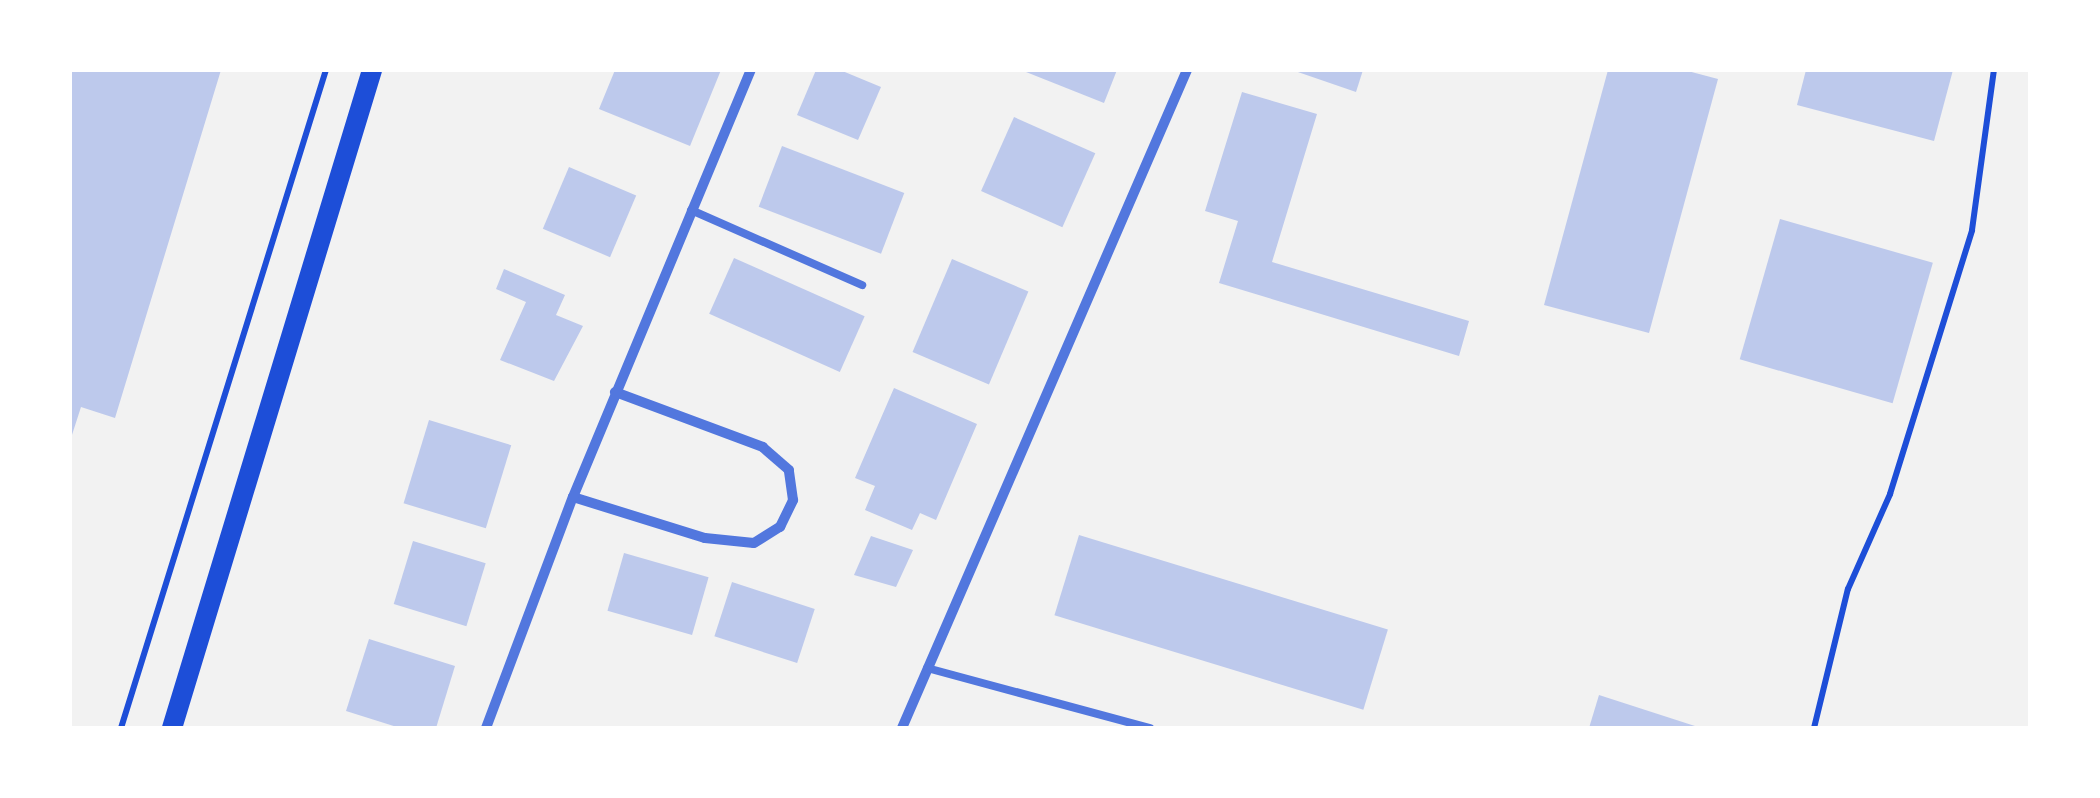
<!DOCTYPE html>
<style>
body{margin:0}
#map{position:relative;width:2100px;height:798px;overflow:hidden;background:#f2f2f2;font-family:Lora,serif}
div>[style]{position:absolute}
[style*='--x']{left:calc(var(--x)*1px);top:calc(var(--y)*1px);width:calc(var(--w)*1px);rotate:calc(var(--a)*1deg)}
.building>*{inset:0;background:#bdc9ec;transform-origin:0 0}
.path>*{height:6px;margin:-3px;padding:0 3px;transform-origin:3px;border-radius:3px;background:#1d4ed8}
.service>*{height:8px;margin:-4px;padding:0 4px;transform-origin:4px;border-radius:4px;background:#5277de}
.minor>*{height:10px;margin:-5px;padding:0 5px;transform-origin:5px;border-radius:5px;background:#5277de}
.secondary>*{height:20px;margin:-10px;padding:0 10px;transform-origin:10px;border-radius:10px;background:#1d4ed8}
span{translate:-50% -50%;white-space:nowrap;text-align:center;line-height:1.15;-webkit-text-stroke:10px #fff;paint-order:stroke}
.frame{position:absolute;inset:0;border:72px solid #fff;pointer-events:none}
</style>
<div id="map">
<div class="building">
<div style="clip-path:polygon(70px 70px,221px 70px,115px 418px,81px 407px,71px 438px)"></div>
<div style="clip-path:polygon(615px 70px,721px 70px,690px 146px,599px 109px)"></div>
<div style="clip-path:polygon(816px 70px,840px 70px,881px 87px,858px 140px,797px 115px)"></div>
<div style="clip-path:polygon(1021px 70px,1117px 70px,1104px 103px)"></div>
<div style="clip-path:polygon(1292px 70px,1363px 70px,1356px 92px)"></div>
<div style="clip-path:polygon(1608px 70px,1684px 70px,1718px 79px,1649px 333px,1544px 305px)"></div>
<div style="clip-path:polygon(1806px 70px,1953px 70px,1934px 141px,1797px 105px)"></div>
<div style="clip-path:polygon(1242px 92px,1317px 114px,1272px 262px,1469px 321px,1459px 356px,1219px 283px,1238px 221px,1205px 211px)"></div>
<div style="left:1014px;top:117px;width:89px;height:81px;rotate:24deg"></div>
<div style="left:782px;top:146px;width:131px;height:65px;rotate:21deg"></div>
<div style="left:569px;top:167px;width:73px;height:67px;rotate:23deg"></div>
<div style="left:1780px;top:219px;width:159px;height:146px;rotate:16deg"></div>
<div style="left:734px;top:258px;width:143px;height:61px;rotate:24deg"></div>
<div style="left:952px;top:259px;width:83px;height:101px;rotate:23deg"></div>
<div style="clip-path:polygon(504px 269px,565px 295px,556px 315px,583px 326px,554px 381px,500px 360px,526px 302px,496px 289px)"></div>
<div style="clip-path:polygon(894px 388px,977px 424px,936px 520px,920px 513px,912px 530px,865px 510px,875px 486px,855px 478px)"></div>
<div style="left:429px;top:420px;width:86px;height:87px;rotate:17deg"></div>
<div style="left:1079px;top:535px;width:323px;height:84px;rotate:17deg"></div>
<div style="clip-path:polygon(871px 536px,913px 550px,896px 587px,854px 575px)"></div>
<div style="left:413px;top:541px;width:76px;height:66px;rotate:17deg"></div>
<div style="left:624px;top:553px;width:88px;height:60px;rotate:16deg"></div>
<div style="left:732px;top:582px;width:87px;height:57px;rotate:18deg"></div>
<div style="clip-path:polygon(369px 639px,455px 666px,436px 728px,400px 728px,346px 711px)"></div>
<div style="clip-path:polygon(1599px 695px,1698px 727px,1698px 728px,1589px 728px)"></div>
</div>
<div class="path">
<div style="--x:121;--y:728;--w:689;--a:-72.7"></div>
<div style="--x:1814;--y:728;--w:143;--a:-76.3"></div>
<div style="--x:1848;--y:589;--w:104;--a:-66.1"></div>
<div style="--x:1890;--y:494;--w:276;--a:-72.7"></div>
<div style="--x:1972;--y:230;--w:162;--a:-82.2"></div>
</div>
<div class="service">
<div style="--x:691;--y:210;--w:187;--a:23.7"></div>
<div style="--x:927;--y:668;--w:231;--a:15.1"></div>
</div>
<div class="minor">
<div style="--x:573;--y:497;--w:138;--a:17.3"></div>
<div style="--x:705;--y:538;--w:49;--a:5.8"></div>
<div style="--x:754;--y:543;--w:31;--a:-32"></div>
<div style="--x:780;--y:527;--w:30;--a:-64"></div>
<div style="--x:793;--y:500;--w:30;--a:-98"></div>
<div style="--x:789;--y:470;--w:35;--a:-139"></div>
<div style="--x:763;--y:447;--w:158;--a:-159.6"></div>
<div style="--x:486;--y:728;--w:247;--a:-69.4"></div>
<div style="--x:573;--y:497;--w:463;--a:-67.4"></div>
<div style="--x:902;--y:728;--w:717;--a:-66.58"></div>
</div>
<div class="secondary">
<div style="--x:172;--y:728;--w:688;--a:-73.09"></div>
</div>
<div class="frame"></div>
</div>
